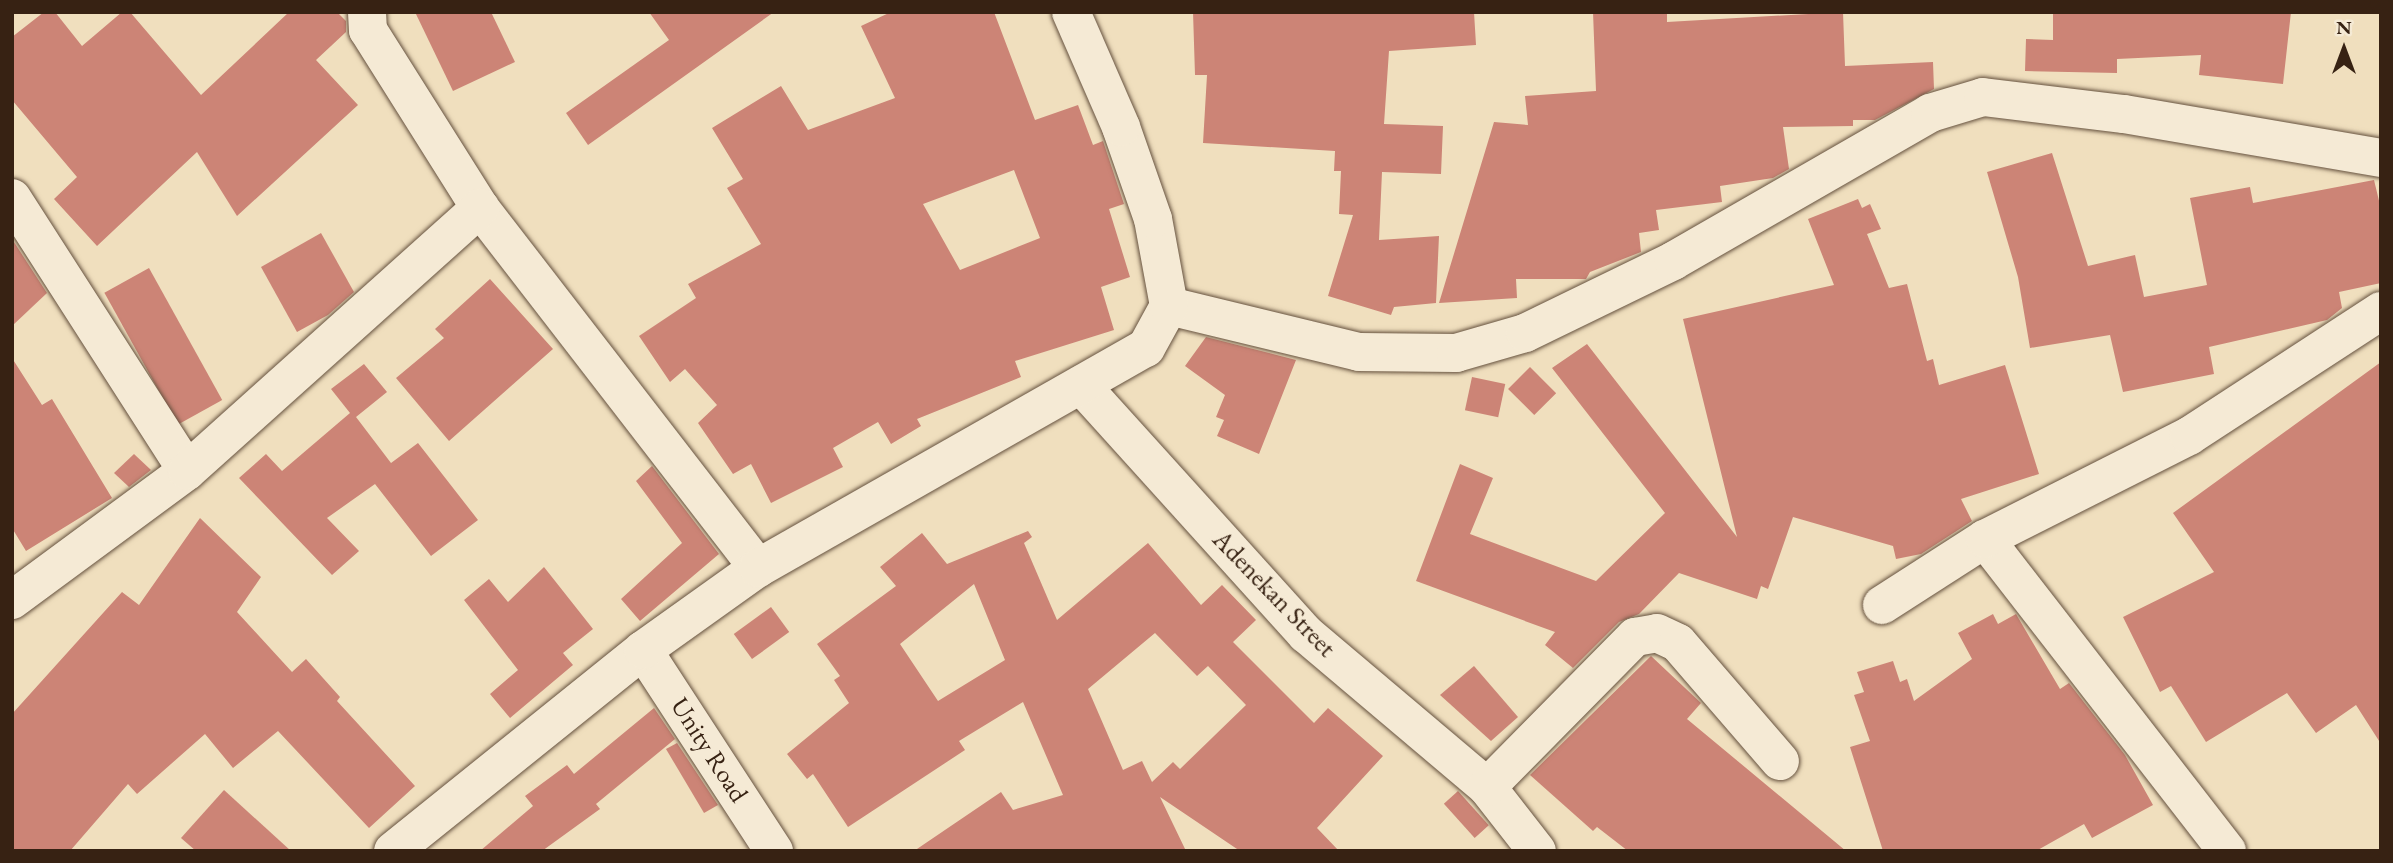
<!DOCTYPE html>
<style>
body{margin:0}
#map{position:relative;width:2393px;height:863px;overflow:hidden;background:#f0dfbe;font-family:"EB Garamond",serif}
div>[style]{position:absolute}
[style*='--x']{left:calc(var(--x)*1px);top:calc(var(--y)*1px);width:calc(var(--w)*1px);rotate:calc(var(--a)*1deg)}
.building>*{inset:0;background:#cc8476;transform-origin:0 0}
.roads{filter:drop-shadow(0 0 2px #65513e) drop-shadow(0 0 2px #65513e)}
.minor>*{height:38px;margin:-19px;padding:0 19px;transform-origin:19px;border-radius:19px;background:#f5ead5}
span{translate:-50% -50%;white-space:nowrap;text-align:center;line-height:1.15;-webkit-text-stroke:6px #f5ead5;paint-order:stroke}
.street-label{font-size:26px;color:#372213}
.frame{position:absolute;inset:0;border:14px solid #372213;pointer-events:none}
.north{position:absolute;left:2309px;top:14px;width:70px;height:70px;-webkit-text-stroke:5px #f5ead5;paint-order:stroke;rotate:0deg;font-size:19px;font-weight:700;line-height:28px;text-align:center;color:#372213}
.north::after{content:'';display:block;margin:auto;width:24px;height:32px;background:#372213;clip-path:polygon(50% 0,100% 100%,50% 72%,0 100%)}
</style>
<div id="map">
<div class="building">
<div style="clip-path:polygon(44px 12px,55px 12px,82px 46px,122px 12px,130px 12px,201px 95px,289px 12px,337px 12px,346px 21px,346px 32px,316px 60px,358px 105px,237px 216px,197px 152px,97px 246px,54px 199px,77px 177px,12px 100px,12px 37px)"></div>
<div style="clip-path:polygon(415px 12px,491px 12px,515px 62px,453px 91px)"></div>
<div style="clip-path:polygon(649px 12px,774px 12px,588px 145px,566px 113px,669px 40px)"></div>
<div style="clip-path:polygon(evenodd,891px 12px,994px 12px,1035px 120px,1078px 105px,1093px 145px,1103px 141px,1124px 204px,1109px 209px,1130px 277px,1101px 287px,1114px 330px,1015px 361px,1021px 377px,917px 419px,921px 426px,891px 444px,878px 422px,833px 448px,843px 467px,771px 503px,751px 464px,733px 474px,698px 423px,717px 405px,685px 369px,670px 382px,639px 336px,696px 298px,688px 284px,761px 244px,727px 188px,743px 179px,712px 128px,781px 86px,808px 130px,895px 98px,861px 26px,891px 12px,1014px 170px,1040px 238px,960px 270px,923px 204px,1014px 170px)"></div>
<div style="clip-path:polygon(1193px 12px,1474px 12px,1476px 45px,1389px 51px,1384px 124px,1443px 126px,1441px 174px,1382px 172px,1379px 240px,1439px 236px,1436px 303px,1394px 307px,1391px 315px,1328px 296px,1353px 215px,1339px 214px,1341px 171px,1334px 171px,1335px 151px,1203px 143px,1207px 75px,1195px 75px)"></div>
<div style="clip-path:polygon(1593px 12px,1667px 12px,1667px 22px,1843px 12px,1845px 66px,1933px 62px,1934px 89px,1875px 120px,1853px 120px,1853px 126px,1783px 127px,1789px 169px,1773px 178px,1720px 186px,1722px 202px,1656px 210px,1659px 230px,1639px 233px,1641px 252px,1590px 272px,1586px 279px,1516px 279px,1517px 298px,1439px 303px,1494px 122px,1528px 125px,1525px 96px,1596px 91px)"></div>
<div style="clip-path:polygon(2053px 12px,2291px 12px,2283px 84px,2199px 75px,2201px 55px,2117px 59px,2117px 73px,2025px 71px,2026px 39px,2053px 40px)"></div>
<div style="clip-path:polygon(2052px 153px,2088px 266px,2135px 255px,2144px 297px,2207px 285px,2190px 198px,2250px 187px,2253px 203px,2374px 180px,2381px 209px,2381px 283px,2339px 292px,2342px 308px,2327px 320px,2209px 347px,2214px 374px,2123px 392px,2110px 335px,2030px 348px,2018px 277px,1987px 172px)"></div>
<div style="clip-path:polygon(1858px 199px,1862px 208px,1870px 204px,1881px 229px,1867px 234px,1889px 288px,1907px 284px,1927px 361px,1933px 359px,1939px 385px,2005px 365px,2039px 474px,1961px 499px,1972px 521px,1921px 554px,1896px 559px,1893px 546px,1793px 517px,1768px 589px,1761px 586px,1757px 599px,1679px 573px,1639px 614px,1619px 622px,1573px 668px,1545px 645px,1555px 632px,1416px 581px,1460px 464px,1493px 478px,1470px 534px,1596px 581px,1665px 513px,1552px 368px,1587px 344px,1737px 537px,1683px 319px,1834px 285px,1808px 219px)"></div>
<div style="clip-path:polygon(321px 233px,354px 292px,328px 315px,297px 332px,261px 267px)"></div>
<div style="clip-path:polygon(12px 239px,47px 293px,12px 326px)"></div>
<div style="left:149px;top:268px;width:151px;height:51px;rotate:61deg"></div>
<div style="clip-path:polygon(490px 279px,553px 349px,449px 441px,396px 378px,444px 338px,435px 329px)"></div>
<div style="clip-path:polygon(1206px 337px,1296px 360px,1259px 454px,1217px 436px,1224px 420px,1216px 417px,1225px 395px,1185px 366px)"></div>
<div style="clip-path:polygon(12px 358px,42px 405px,52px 399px,112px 498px,26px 551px,12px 528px)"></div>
<div style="clip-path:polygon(2381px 362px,2381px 744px,2356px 705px,2316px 733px,2287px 693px,2206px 742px,2171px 686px,2160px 692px,2123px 617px,2214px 572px,2173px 513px)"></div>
<div style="clip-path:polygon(364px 364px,387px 392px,356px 417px,391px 463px,418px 443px,478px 520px,431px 556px,375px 484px,327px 518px,359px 551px,332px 575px,239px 478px,266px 454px,282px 471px,350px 413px,331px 389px)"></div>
<div style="left:1530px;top:367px;width:37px;height:31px;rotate:45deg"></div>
<div style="left:1472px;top:377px;width:34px;height:34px;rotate:12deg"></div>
<div style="clip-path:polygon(134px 454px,151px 470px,129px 487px,114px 473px)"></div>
<div style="clip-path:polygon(652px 466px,719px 554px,640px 621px,621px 599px,682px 543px,636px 481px)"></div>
<div style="clip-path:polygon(200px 518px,261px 577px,237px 612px,292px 672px,306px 659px,340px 697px,337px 701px,415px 786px,369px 828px,278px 731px,233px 768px,205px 734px,137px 794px,128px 784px,70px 851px,12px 851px,12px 714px,122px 592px,139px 605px)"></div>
<div style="clip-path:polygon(evenodd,1028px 531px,1032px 537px,1024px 543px,1057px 620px,1148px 543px,1201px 605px,1222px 585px,1256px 620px,1233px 642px,1314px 723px,1328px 708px,1383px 756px,1317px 828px,1339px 851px,1240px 851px,1160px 797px,1186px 851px,914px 851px,1001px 792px,1013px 810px,1063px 795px,1023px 702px,959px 741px,965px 750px,848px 827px,813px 774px,807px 779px,787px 754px,849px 703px,834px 680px,840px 676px,817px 644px,896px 586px,880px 567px,922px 533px,947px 564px,1028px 531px,974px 584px,1005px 660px,938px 701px,900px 644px,974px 584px,1028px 531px,1155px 633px,1197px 676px,1208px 666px,1246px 705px,1180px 769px,1173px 762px,1152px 782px,1142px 761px,1123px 770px,1088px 689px,1155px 633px)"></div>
<div style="clip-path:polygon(544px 567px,593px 629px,563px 653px,573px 665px,510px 718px,490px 694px,518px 670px,464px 600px,489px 579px,508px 602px)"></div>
<div style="left:771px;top:607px;width:31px;height:46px;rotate:54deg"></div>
<div style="clip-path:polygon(1993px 614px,1998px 624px,2016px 614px,2060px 689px,2069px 683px,2125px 755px,2153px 805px,2092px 838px,2084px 824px,2036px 851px,1883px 851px,1850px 747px,1870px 741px,1854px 695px,1864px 692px,1857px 672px,1893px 661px,1900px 682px,1907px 679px,1914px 701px,1972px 659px,1958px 633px)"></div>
<div style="clip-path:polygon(1651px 656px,1701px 703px,1687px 719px,1846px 851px,1628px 851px,1597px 827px,1593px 831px,1530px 775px)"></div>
<div style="clip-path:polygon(1474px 666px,1518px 717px,1491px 741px,1440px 695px)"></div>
<div style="clip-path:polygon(654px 708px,675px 739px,596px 804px,600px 809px,542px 851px,480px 851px,533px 806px,525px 796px,567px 765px,574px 774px)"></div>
<div style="clip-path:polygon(677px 743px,718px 805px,704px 813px,666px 749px)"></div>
<div style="clip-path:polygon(224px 790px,291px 851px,196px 851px,181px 838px)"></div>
<div style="left:1458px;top:791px;width:46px;height:19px;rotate:48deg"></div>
</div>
<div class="roads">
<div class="minor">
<div style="--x:367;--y:12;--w:18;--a:87"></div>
<div style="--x:368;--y:30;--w:210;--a:57.8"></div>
<div style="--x:480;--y:208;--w:455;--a:52.3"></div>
<div style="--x:12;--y:198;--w:324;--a:57.3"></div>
<div style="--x:1169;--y:306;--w:195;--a:13.6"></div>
<div style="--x:1359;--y:352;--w:97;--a:0.6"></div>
<div style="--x:1456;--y:353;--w:72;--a:-16.2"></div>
<div style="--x:1525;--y:333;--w:165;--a:-25.9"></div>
<div style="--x:1673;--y:261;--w:297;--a:-29.9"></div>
<div style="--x:1930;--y:113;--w:55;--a:-16.8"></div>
<div style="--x:1983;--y:97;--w:142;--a:6.9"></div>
<div style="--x:2124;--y:114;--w:261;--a:9.7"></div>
<div style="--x:1081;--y:385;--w:336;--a:47.9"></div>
<div style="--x:1306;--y:634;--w:237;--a:40.2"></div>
<div style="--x:1487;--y:787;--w:81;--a:52"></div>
<div style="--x:1985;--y:539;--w:395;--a:52.2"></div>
<div style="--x:12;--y:600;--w:217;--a:-36.4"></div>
<div style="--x:187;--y:471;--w:394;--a:-41.9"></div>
<div style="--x:1882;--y:605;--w:122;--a:-32.7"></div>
<div style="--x:1985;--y:539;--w:229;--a:-26.8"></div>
<div style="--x:2189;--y:436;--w:229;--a:-33.1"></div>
<div style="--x:643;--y:650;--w:240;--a:56.9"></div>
<div style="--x:1487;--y:787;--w:211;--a:-45.4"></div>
<div style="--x:1635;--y:637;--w:22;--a:-10"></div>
<div style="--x:1657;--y:633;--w:23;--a:25"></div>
<div style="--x:1678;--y:643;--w:156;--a:49.2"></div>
<div style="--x:393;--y:851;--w:321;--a:-38.8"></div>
<div style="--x:643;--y:650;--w:141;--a:-35.5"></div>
<div style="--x:758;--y:568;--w:446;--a:-29.6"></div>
<div style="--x:1146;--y:348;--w:48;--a:-61.3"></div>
<div style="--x:1169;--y:306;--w:88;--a:-100.4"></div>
<div style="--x:1153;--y:219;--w:97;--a:-109.2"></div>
<div style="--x:1121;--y:127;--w:125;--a:-113.5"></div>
</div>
</div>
<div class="street-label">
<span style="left:1274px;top:594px;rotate:46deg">Adenekan Street</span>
<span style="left:709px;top:750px;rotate:57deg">Unity Road</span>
</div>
<div class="frame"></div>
<div class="north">N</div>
</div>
